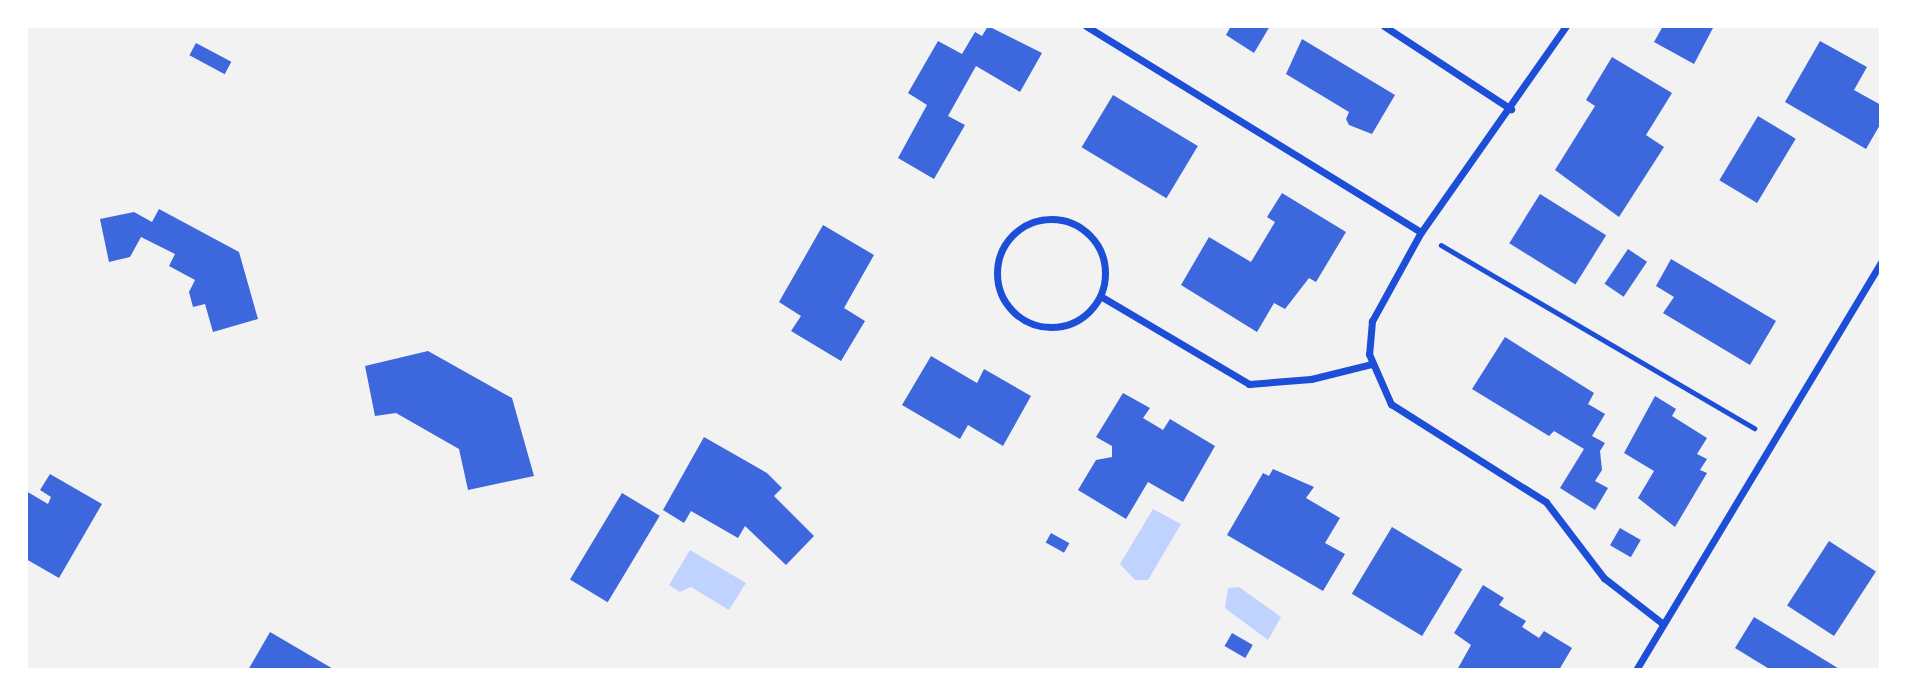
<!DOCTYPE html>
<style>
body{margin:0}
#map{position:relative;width:1907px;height:696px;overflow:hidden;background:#f2f2f2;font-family:Ubuntu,sans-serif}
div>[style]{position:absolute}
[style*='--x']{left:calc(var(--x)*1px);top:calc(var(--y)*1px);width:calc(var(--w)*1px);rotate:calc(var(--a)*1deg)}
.water>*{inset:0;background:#bfd3fe}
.building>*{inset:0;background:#3d67dc;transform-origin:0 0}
.path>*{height:4.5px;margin:-2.25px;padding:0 2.25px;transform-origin:2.25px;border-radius:2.25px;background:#1d4ed8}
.minor>*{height:7px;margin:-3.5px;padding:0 3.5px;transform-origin:3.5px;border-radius:3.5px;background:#1d4ed8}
.minor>.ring{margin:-3.5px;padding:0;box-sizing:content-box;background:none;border:7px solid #1d4ed8;border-radius:50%}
span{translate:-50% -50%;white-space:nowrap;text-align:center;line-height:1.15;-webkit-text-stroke:6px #fff;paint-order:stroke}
.frame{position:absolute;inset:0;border:28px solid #fff;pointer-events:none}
</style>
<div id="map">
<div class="water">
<div style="clip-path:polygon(1153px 509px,1181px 524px,1148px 580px,1135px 580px,1120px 564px)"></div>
<div style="clip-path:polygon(690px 550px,746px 583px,729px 610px,691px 587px,680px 592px,669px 585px)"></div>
<div style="clip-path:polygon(1239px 587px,1281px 617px,1268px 640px,1225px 608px,1228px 588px)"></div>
</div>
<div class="building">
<div style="clip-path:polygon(988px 26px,1042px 53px,1020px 92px,976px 66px,948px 116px,965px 125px,934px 179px,898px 158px,927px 105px,908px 93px,938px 41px,962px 54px,975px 32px,982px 36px)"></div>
<div style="clip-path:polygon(1231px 26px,1270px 26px,1254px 53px,1226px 35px)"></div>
<div style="clip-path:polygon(1663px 26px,1714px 26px,1694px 64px,1654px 42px)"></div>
<div style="clip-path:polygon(1302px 39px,1395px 95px,1372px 134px,1349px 125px,1346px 119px,1349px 112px,1286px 74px)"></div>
<div style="clip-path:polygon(1820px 41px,1867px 67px,1854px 90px,1881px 105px,1881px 123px,1866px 149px,1785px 102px)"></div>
<div style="left:196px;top:43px;width:40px;height:14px;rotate:28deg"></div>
<div style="clip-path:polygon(1612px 57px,1672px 93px,1646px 135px,1664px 147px,1619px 217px,1555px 170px,1595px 106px,1586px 100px)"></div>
<div style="left:1113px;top:95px;width:99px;height:61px;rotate:31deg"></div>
<div style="left:1758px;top:116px;width:44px;height:75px;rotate:31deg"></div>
<div style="clip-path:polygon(1282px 193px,1346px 232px,1316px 282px,1309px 278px,1285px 309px,1274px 303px,1257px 332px,1181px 285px,1209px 237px,1251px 262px,1275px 222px,1267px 217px)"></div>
<div style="left:1540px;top:194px;width:78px;height:58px;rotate:32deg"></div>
<div style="clip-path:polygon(159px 209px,239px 252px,258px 319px,213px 332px,205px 304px,193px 307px,189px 292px,195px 280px,169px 266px,175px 254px,141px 237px,130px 257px,109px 262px,100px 219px,134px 212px,152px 222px)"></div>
<div style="clip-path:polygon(823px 225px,874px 255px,844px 308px,865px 321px,841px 361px,791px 331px,801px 316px,779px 302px)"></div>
<div style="left:1628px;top:249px;width:23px;height:42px;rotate:34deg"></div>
<div style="clip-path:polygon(1671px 259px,1776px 321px,1750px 365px,1663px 313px,1674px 297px,1656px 286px)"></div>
<div style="clip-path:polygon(1505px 337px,1594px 393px,1588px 404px,1605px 414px,1592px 436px,1605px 443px,1600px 451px,1602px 470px,1595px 481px,1608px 488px,1595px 510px,1560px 488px,1584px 449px,1554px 431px,1549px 436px,1472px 389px)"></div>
<div style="clip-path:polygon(428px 351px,512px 398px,534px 476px,468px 490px,459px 449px,396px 413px,375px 416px,365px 366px)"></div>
<div style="clip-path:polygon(931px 356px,977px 383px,984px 369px,1031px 396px,1003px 446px,968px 425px,960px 439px,902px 405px)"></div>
<div style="clip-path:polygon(1123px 393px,1150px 408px,1143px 418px,1163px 430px,1170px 419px,1215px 446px,1183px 502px,1148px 482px,1126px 519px,1078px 490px,1096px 460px,1112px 457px,1112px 446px,1096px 437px)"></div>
<div style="clip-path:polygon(1655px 396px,1676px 409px,1672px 416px,1707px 438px,1697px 454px,1707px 459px,1700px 470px,1707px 473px,1675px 527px,1638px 498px,1654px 471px,1624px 453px)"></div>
<div style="clip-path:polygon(704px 437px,767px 473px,782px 488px,774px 496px,814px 536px,786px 565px,745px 526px,738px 538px,691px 511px,684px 523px,663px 510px)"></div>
<div style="clip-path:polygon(1273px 469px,1314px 487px,1306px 498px,1340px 518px,1325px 543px,1345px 554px,1323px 591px,1227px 535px,1263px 473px,1269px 476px)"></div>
<div style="clip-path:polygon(50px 474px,102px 504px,59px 578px,26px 559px,26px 491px,48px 504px,51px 497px,40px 490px)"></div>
<div style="left:622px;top:493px;width:44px;height:101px;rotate:31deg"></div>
<div style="left:1392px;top:527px;width:82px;height:78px;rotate:31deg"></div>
<div style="left:1620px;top:528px;width:24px;height:20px;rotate:30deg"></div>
<div style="left:1051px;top:533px;width:21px;height:11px;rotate:29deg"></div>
<div style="left:1829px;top:541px;width:56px;height:77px;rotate:33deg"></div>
<div style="clip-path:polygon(1483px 585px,1504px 598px,1499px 605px,1526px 621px,1522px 627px,1539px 638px,1544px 631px,1572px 648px,1559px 670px,1457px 670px,1471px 645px,1454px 633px)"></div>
<div style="clip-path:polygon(1754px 617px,1841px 670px,1771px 670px,1735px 648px)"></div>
<div style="clip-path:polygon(270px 632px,335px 670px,248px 670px)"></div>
<div style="left:1232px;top:633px;width:24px;height:15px;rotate:30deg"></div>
</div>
<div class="path">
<div style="--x:1441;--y:245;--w:363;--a:30.3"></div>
</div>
<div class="minor">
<div style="--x:1086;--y:26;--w:393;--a:31.6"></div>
<div style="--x:1384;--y:26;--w:152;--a:33.2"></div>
<div style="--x:1566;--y:26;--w:252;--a:125.1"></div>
<div style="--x:1421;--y:232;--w:102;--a:118.8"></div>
<div style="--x:1372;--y:321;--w:33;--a:95"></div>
<div style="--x:1369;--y:354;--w:55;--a:66.3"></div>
<div style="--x:1391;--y:404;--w:183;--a:32.3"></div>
<div style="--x:1546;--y:502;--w:96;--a:52.7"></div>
<div style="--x:1604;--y:578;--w:75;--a:37.9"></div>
<div class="ring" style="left:997px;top:219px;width:101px;height:101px"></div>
<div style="--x:1102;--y:297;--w:171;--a:30.6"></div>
<div style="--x:1249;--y:384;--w:62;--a:-4.6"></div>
<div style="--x:1311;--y:379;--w:63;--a:-13.8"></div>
<div style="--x:1636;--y:670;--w:476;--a:-59"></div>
</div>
<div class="frame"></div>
</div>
